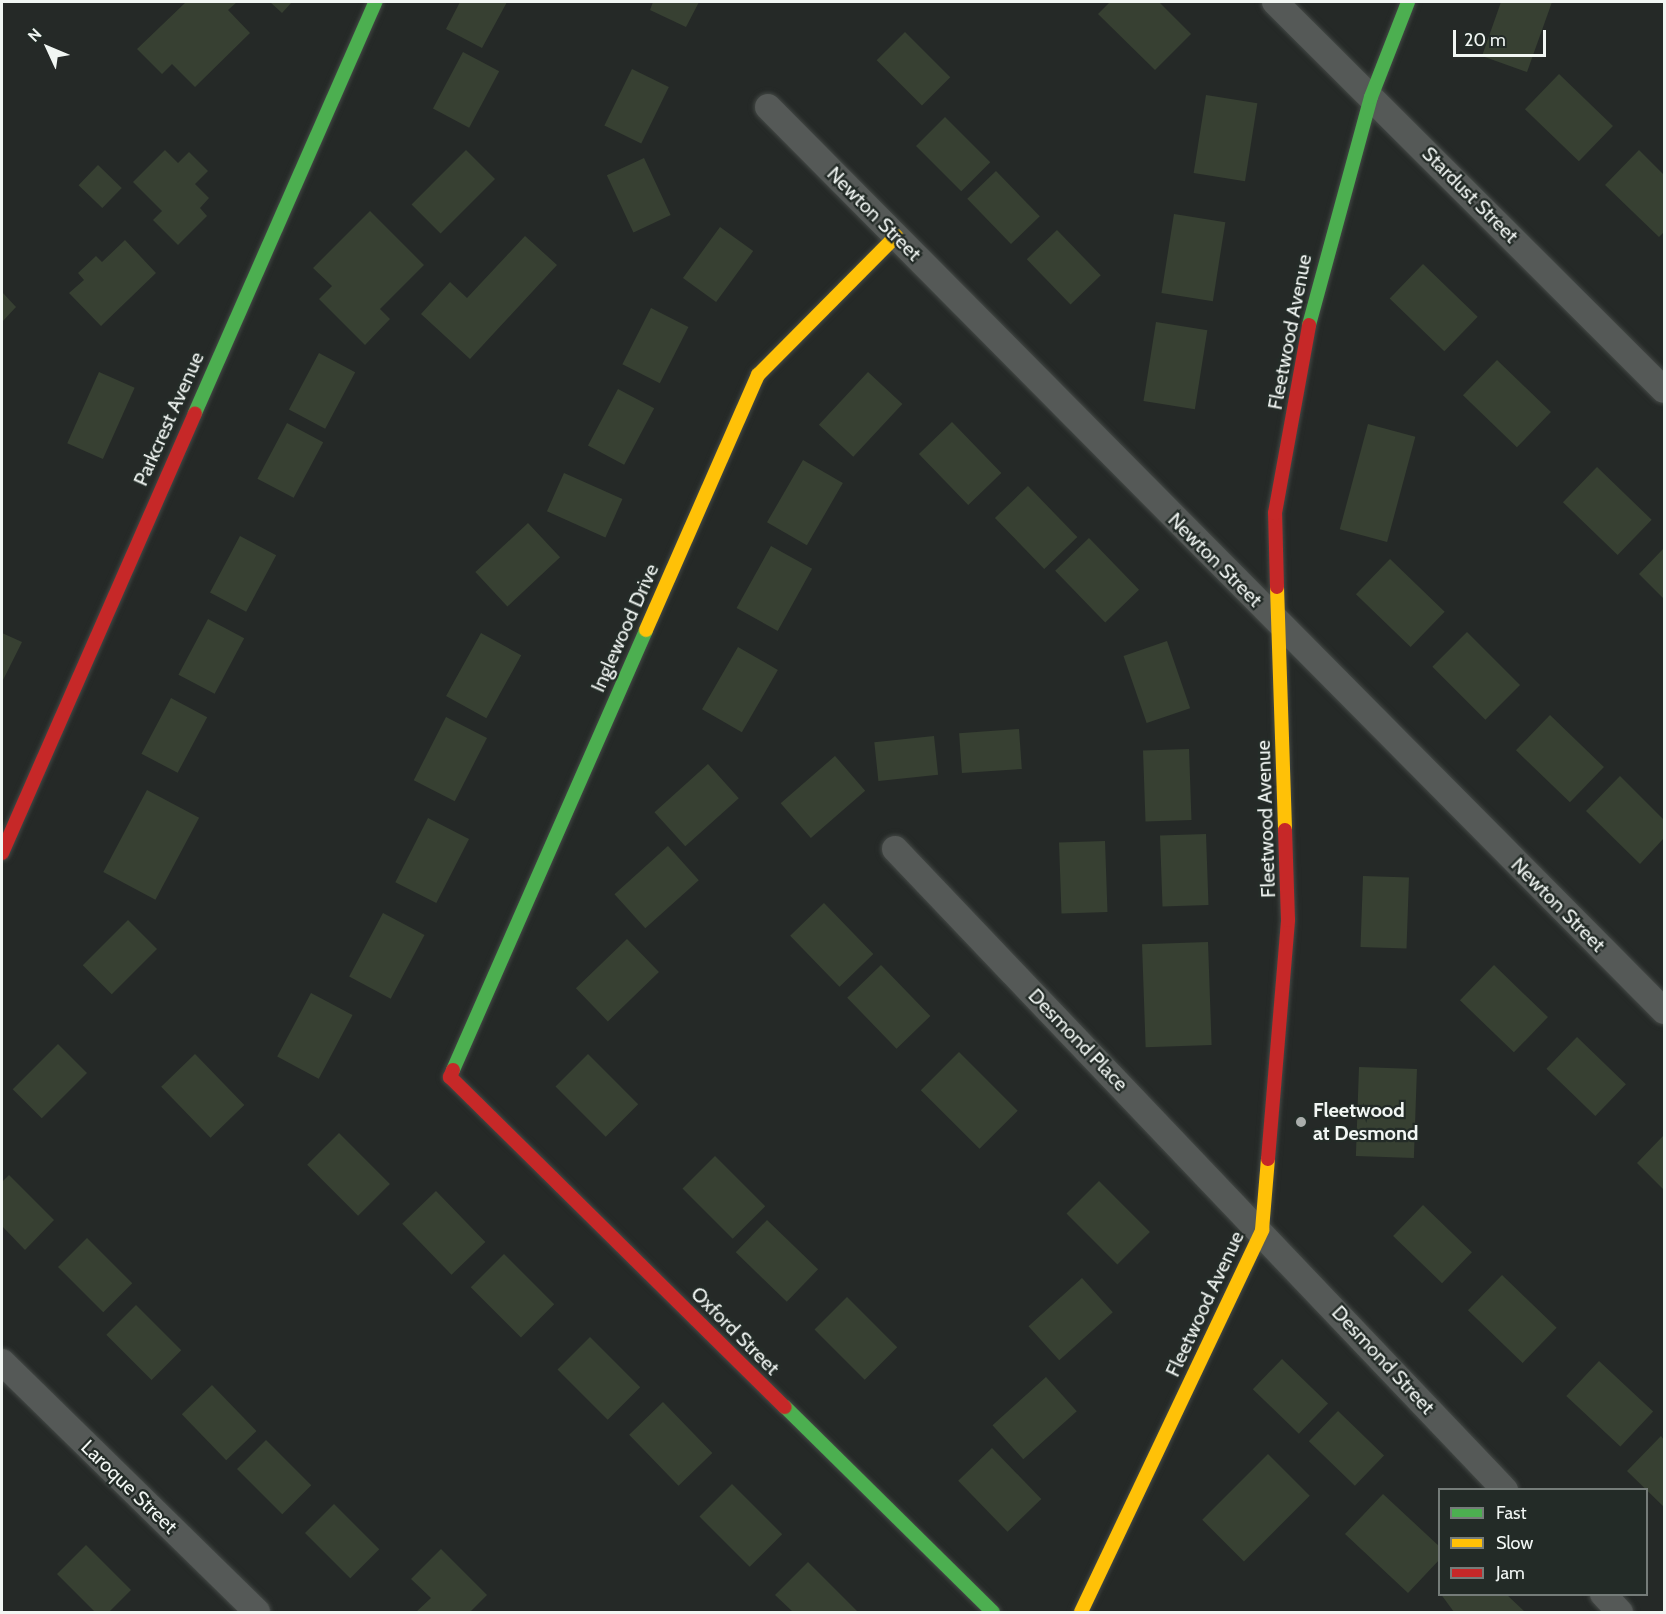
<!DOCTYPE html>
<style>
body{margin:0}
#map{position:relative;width:1666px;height:1614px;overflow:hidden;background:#252927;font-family:Cabin,sans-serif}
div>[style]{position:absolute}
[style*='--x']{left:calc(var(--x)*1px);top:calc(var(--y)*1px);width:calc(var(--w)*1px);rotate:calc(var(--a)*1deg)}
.building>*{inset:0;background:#374032;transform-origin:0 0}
.roads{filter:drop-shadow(0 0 2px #434845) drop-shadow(0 0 2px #434845)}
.street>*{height:26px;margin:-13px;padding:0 13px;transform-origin:13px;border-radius:13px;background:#555957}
.fast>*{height:14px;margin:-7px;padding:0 7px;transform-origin:7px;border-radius:7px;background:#4caf50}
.slow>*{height:14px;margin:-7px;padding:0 7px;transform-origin:7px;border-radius:7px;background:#ffc107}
.jam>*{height:14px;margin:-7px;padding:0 7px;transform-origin:7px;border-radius:7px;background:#c62828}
.dots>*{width:16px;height:16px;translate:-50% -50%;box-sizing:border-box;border:3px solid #232b27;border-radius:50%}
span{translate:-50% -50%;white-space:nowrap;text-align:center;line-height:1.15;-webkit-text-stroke:4.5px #232b27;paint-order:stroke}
.street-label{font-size:20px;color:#f1f6f3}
.poi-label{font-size:20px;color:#f1f6f3;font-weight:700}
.left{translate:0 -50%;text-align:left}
.frame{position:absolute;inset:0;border:3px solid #f1f6f3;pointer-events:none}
.legend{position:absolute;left:1438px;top:1488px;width:210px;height:108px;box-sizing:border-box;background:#232b27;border:2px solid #757c79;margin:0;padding:8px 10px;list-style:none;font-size:18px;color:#f1f6f3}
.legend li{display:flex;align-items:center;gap:12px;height:30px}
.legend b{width:30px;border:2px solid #757c79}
.north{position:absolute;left:18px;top:18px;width:60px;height:60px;-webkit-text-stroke:4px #232b27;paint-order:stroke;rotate:314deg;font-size:16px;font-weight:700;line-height:24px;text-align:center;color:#f1f6f3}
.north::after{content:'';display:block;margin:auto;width:21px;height:27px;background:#f1f6f3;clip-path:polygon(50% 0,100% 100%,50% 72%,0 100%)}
.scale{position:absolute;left:1453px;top:30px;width:93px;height:27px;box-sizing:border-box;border:3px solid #f1f6f3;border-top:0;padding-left:8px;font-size:18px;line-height:21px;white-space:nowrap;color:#f1f6f3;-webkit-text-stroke:4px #232b27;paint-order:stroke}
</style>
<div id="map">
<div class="building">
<div style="clip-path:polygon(186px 2px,237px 2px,228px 10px,250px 33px,195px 87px,172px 64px,162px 74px,137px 49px)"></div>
<div style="clip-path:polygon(270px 2px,292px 2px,282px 13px)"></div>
<div style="clip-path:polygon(460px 2px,507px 2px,482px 48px,446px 29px)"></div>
<div style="clip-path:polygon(653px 2px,699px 2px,686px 27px,650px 10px)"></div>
<div style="clip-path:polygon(1110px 2px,1159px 2px,1191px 34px,1155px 70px,1098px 14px)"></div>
<div style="clip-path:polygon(1501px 2px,1552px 2px,1527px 72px,1482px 56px)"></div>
<div style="left:905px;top:32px;width:64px;height:40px;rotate:45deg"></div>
<div style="left:463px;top:52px;width:41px;height:64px;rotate:28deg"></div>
<div style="left:632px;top:69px;width:41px;height:63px;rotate:26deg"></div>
<div style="left:1559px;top:74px;width:75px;height:49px;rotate:44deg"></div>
<div style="left:1206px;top:95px;width:52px;height:79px;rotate:9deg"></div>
<div style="left:945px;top:117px;width:64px;height:41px;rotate:45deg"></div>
<div style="clip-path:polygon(165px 150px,178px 163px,189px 152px,208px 171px,195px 184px,209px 198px,200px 208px,207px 216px,178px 245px,153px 220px,162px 211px,133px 182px)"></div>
<div style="left:466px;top:150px;width:41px;height:77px;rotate:45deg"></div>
<div style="clip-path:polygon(1639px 150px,1664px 175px,1664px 232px,1659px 237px,1605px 185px)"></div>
<div style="left:644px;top:158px;width:63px;height:41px;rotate:65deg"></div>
<div style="left:98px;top:165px;width:33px;height:28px;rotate:44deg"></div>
<div style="left:996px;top:171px;width:63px;height:40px;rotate:46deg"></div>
<div style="clip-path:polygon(370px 211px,424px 265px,380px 309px,390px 319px,365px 345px,319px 299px,332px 286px,313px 268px)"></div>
<div style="left:1174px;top:214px;width:52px;height:80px;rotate:9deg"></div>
<div style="left:720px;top:227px;width:41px;height:63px;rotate:36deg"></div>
<div style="left:1057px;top:230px;width:63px;height:42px;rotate:46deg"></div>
<div style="clip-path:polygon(525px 236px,557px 265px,470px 359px,421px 314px,450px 282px,467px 298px)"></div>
<div style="clip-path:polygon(125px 240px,156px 273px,101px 326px,69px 293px,84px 280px,78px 273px,96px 256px,102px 262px)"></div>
<div style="left:1423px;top:264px;width:76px;height:48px;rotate:44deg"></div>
<div style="clip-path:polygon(2px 292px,16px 307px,2px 322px)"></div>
<div style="left:651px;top:308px;width:42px;height:63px;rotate:27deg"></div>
<div style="left:1156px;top:322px;width:52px;height:80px;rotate:9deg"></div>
<div style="left:319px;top:353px;width:41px;height:64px;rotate:28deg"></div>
<div style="left:1497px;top:360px;width:75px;height:49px;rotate:44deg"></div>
<div style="left:99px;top:372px;width:39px;height:78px;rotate:24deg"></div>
<div style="left:868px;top:372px;width:47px;height:72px;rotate:43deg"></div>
<div style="left:618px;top:389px;width:41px;height:64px;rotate:28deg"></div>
<div style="left:952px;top:422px;width:71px;height:46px;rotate:46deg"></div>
<div style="left:287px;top:423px;width:41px;height:63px;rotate:28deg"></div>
<div style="left:1368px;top:424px;width:49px;height:109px;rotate:15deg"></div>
<div style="left:803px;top:460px;width:46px;height:72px;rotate:30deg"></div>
<div style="left:1597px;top:467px;width:76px;height:49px;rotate:44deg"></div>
<div style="left:564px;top:473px;width:64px;height:42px;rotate:24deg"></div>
<div style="left:1028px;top:486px;width:71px;height:46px;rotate:46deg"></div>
<div style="left:528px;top:523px;width:47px;height:72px;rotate:47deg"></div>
<div style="left:240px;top:536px;width:41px;height:64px;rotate:28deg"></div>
<div style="left:1089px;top:538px;width:72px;height:47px;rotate:46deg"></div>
<div style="left:771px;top:546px;width:47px;height:71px;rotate:29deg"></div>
<div style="clip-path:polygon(1664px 548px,1664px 599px,1639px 574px)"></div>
<div style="left:1390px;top:559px;width:76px;height:49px;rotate:44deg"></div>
<div style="left:208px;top:619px;width:41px;height:63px;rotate:28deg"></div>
<div style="left:1467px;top:632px;width:75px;height:49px;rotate:45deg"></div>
<div style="clip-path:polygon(2px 633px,22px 642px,2px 682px)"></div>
<div style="left:481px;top:633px;width:46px;height:72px;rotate:29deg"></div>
<div style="left:1167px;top:641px;width:71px;height:46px;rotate:71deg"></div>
<div style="left:738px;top:647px;width:46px;height:72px;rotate:30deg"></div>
<div style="left:171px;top:698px;width:41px;height:63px;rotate:28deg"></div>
<div style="left:1550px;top:715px;width:75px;height:49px;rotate:44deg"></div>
<div style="left:446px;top:717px;width:46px;height:71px;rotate:27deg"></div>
<div style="left:1019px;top:729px;width:40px;height:60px;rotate:86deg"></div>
<div style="left:934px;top:736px;width:39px;height:60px;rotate:84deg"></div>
<div style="left:1189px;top:749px;width:71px;height:46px;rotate:88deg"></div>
<div style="left:835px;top:756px;width:46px;height:72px;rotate:49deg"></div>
<div style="left:708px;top:764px;width:46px;height:72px;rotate:48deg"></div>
<div style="clip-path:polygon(1620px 776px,1664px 820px,1664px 838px,1640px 864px,1586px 811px)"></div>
<div style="left:147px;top:790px;width:59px;height:93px;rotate:28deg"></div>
<div style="left:428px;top:818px;width:46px;height:72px;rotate:27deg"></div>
<div style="left:1206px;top:834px;width:71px;height:46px;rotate:88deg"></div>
<div style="left:1105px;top:841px;width:71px;height:46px;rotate:88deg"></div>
<div style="left:668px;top:846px;width:46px;height:72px;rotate:48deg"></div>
<div style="left:1363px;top:876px;width:46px;height:71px;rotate:2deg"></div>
<div style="left:824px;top:903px;width:71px;height:47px;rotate:46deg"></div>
<div style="left:383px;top:913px;width:47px;height:72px;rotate:28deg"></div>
<div style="left:128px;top:920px;width:41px;height:64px;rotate:45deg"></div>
<div style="left:627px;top:939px;width:46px;height:71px;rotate:46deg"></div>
<div style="left:1208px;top:942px;width:103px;height:66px;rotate:88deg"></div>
<div style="left:881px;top:965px;width:71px;height:47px;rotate:46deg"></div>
<div style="left:1494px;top:965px;width:75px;height:49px;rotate:44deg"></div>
<div style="left:311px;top:993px;width:47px;height:72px;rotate:28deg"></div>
<div style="left:1577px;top:1037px;width:68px;height:44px;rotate:44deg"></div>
<div style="left:58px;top:1044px;width:41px;height:64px;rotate:45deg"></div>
<div style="left:959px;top:1052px;width:83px;height:54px;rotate:45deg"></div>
<div style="left:195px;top:1054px;width:71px;height:47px;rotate:46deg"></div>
<div style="left:588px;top:1054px;width:71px;height:46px;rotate:45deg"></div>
<div style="left:1359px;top:1067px;width:58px;height:89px;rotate:2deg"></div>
<div style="left:339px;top:1133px;width:72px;height:45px;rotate:45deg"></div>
<div style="clip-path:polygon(1664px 1135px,1664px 1190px,1637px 1163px)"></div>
<div style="left:715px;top:1156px;width:71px;height:46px;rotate:45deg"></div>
<div style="clip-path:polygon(9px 1175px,54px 1220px,25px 1250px,2px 1226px,2px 1182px)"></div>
<div style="left:1099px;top:1181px;width:72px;height:46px;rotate:45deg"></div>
<div style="left:436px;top:1191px;width:71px;height:47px;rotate:46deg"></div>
<div style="left:1423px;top:1205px;width:68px;height:43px;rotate:44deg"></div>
<div style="left:767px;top:1220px;width:71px;height:45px;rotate:44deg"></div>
<div style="left:87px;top:1238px;width:64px;height:41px;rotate:45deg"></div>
<div style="left:504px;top:1254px;width:71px;height:47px;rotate:45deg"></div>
<div style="left:1502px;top:1275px;width:76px;height:49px;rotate:44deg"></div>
<div style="left:1082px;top:1278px;width:46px;height:72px;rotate:48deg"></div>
<div style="left:847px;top:1297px;width:71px;height:46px;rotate:45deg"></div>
<div style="left:136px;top:1305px;width:64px;height:42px;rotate:45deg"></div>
<div style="left:590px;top:1337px;width:71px;height:46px;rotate:45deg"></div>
<div style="left:1282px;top:1359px;width:64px;height:42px;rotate:44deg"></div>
<div style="left:1599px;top:1361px;width:74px;height:48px;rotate:43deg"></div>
<div style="left:1046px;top:1377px;width:46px;height:72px;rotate:48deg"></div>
<div style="left:212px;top:1385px;width:64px;height:42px;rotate:46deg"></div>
<div style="left:663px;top:1402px;width:71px;height:47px;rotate:46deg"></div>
<div style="left:1338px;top:1411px;width:64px;height:42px;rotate:44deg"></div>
<div style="clip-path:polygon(1661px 1436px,1664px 1440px,1664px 1507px,1627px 1471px)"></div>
<div style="left:266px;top:1440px;width:64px;height:41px;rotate:45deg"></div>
<div style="left:992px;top:1448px;width:71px;height:47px;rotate:46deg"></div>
<div style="left:1268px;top:1454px;width:59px;height:93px;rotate:45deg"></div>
<div style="left:732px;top:1484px;width:71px;height:46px;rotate:45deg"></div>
<div style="clip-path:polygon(1383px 1494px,1440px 1547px,1440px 1559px,1408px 1593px,1345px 1534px)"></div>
<div style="left:334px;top:1504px;width:64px;height:41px;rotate:45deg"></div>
<div style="clip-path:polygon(86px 1545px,131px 1590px,109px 1612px,95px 1612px,57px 1574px)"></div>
<div style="clip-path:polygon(441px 1549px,487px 1595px,470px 1612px,416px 1612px,431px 1598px,411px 1579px)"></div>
<div style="clip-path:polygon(808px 1562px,858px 1612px,793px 1612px,775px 1595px)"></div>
<div style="clip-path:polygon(1440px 1593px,1506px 1594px,1525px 1612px,1454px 1612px)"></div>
</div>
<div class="roads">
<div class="street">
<div style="--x:1275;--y:2;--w:549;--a:44.93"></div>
<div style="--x:768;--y:107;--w:1273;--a:45.25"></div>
<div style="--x:895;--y:849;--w:885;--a:46.42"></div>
<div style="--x:2;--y:1362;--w:357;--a:44.4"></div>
<div style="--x:1603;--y:1594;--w:25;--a:47"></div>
</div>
<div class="fast">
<div style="--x:1309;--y:325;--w:236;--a:-74.8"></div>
<div style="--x:1371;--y:97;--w:102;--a:-68.7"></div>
<div style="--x:195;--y:413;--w:449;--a:-66.3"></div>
<div style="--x:453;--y:1070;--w:480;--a:-66.3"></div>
<div style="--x:785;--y:1407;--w:292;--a:44.6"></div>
</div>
<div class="slow">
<div style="--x:1277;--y:587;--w:243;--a:88.1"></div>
<div style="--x:646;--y:630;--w:279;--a:-66.3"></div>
<div style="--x:758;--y:375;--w:196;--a:-45.2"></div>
<div style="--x:1081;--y:1612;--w:423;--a:-64.6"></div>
<div style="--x:1262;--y:1230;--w:71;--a:-85.2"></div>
</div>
<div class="jam">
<div style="--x:1277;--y:587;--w:74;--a:-91.5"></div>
<div style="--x:1275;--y:513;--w:191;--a:-79.7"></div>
<div style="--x:2;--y:853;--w:480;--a:-66.3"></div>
<div style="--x:453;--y:1070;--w:8;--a:113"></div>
<div style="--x:450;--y:1077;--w:470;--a:44.6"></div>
<div style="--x:1268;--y:1159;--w:240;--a:-85.2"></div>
<div style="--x:1288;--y:920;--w:90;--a:-91.9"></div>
</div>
</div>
<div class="dots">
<div style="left:1301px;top:1122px;background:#aaaeac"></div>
</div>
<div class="street-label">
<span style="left:1470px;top:195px;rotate:45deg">Stardust Street</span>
<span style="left:874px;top:214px;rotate:45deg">Newton Street</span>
<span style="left:1290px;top:332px;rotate:-79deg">Fleetwood Avenue</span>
<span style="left:169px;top:419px;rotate:-66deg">Parkcrest Avenue</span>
<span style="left:1215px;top:560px;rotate:45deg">Newton Street</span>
<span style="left:625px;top:628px;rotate:-66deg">Inglewood Drive</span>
<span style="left:1266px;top:819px;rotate:-92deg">Fleetwood Avenue</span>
<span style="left:1558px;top:905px;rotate:45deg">Newton Street</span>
<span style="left:1078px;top:1040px;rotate:46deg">Desmond Place</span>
<span style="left:1205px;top:1304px;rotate:-65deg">Fleetwood Avenue</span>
<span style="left:735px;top:1331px;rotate:45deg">Oxford Street</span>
<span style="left:1383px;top:1360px;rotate:47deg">Desmond Street</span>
<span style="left:129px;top:1487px;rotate:44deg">Laroque Street</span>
</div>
<div class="poi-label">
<span class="left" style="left:1313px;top:1122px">Fleetwood<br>at Desmond</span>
</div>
<div class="frame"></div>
<ul class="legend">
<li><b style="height:8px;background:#4caf50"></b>Fast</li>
<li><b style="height:8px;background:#ffc107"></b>Slow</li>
<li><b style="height:8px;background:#c62828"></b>Jam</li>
</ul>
<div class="north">N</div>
<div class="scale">20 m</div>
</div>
